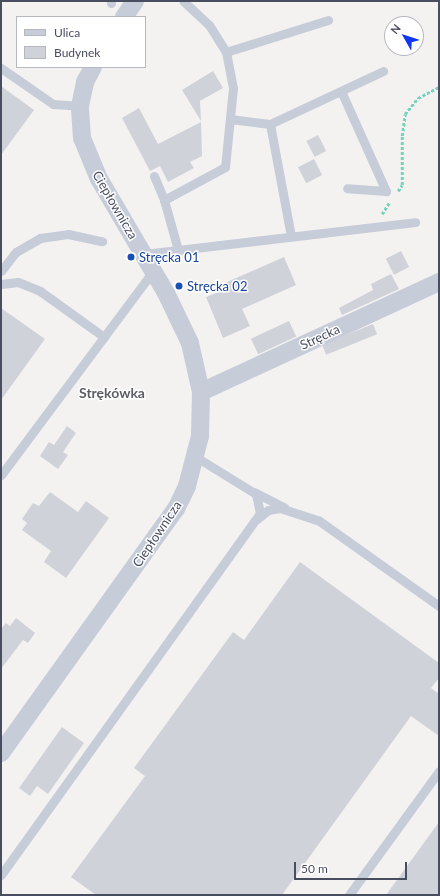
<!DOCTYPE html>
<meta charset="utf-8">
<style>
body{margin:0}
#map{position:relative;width:440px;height:896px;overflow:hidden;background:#f4f2f1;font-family:Lato,sans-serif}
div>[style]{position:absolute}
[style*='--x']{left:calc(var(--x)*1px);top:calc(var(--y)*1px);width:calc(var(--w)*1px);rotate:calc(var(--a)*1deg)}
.building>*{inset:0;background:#d0d2d9;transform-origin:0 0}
.path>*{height:2.5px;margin-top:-1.25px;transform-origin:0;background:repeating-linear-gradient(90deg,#74d3bc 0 3px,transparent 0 5px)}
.service>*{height:9px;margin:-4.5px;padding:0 4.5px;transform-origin:4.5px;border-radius:4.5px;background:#c7ccd9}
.minor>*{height:18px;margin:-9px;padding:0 9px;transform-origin:9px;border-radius:9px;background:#c7ccd9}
.dots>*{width:11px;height:11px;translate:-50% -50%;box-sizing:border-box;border:2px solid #fff;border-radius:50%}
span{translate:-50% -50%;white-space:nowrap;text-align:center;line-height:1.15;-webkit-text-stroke:3px #fff;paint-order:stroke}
.street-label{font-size:13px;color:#484e60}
.transit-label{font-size:13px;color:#164399}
.left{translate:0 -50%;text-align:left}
.neighbourhood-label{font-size:14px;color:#5d5f67;font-weight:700}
.frame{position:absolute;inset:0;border:2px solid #484e60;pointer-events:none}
.legend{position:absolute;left:16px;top:16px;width:130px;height:52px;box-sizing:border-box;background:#fff;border:1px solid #b6b8bf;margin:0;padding:5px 7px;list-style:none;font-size:12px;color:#484e60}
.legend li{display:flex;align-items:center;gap:8px;height:20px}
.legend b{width:20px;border:1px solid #b6b8bf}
.north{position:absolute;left:384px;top:16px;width:40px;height:40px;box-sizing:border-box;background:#fff;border:1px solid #b6b8bf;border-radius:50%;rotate:309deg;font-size:11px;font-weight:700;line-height:16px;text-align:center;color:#484e60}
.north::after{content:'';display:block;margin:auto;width:14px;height:18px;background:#0f38f0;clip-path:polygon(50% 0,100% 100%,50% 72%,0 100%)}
.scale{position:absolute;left:294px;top:862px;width:113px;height:18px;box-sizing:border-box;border:2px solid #484e60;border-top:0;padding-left:5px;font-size:12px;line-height:14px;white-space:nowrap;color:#484e60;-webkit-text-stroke:3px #fff;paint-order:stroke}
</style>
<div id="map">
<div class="building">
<div style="clip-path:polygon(213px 71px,223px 88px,200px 101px,201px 121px,182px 90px)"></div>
<div style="clip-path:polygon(1px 86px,34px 110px,1px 155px)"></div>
<div style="clip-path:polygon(139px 108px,158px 144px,201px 122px,202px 156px,190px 162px,194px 168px,168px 182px,160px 166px,150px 171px,122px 118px)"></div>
<div style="left:318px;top:135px;width:18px;height:13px;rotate:63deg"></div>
<div style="left:314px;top:159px;width:18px;height:18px;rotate:63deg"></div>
<div style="left:401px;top:251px;width:18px;height:17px;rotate:63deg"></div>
<div style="clip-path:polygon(284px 257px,296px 285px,242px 309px,250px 326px,223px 338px,206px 297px,221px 291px,218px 286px)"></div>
<div style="clip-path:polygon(391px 274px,399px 289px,342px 315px,339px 308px,373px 290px,371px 284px)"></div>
<div style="clip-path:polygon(1px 308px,45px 339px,1px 400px)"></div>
<div style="left:289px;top:321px;width:17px;height:42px;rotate:65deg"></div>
<div style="left:373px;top:324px;width:11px;height:55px;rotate:68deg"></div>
<div style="clip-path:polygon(67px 426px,76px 433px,63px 452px,68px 455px,58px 469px,40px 456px,49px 442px,54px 445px)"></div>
<div style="clip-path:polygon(50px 492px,78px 512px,86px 501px,109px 518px,66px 578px,44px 562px,51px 551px,22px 530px,27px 523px,22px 519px,33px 503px,39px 506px)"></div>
<div style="clip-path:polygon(300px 562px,439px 663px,439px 678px,431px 688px,439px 694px,439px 736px,411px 716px,282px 895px,96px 895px,71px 877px,145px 776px,134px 768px,233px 632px,244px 640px)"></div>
<div style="clip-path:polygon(16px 618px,35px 633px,28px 643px,23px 640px,1px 669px,1px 629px,6px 623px,10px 626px)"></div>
<div style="clip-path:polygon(62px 727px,84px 743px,48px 794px,37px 786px,30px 796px,19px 788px)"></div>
<div style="clip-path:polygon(439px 822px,439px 895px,386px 895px)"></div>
</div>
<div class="path">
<div style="--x:398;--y:191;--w:7;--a:-56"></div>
<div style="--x:402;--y:185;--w:49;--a:-90"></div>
<div style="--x:402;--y:136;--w:22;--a:-82"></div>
<div style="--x:405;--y:114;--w:21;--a:-51"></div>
<div style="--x:418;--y:98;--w:24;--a:-28"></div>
<div style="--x:382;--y:214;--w:13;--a:-58"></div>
</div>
<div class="service">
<div style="--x:111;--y:3;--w:2;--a:-90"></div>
<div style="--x:226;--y:52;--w:107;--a:-17.4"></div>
<div style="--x:1;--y:68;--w:63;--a:34.7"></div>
<div style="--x:53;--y:104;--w:27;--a:4"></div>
<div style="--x:341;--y:91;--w:110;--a:65.8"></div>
<div style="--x:386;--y:191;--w:39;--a:-176"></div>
<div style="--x:230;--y:119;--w:40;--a:7.1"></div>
<div style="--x:270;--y:124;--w:114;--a:79.4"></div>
<div style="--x:270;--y:124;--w:125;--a:-25.1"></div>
<div style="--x:154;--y:176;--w:26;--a:67"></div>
<div style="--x:178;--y:250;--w:52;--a:-105.6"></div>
<div style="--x:164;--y:200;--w:69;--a:-28.4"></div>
<div style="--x:225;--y:167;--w:79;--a:-84.2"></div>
<div style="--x:233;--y:88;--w:37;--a:-101"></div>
<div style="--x:226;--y:52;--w:32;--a:-122"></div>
<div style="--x:209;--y:25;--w:35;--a:-137"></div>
<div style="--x:144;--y:254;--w:273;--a:-6.7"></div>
<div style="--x:1;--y:271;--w:24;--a:-52"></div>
<div style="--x:16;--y:252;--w:28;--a:-30"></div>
<div style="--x:40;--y:238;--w:28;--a:-8"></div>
<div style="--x:68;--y:234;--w:35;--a:12"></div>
<div style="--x:1;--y:284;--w:17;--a:-7"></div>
<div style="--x:18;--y:282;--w:24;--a:22"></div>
<div style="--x:40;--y:291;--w:79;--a:35.7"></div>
<div style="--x:1;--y:475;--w:254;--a:-53.3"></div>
<div style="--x:254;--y:492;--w:34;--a:27"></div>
<div style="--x:257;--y:519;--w:14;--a:-39"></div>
<div style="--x:268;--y:510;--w:12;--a:-9"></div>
<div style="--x:280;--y:508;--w:40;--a:18"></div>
<div style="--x:318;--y:520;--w:148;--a:35.4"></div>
<div style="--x:1;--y:875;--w:445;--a:-54.4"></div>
<div style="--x:260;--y:513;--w:19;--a:-102"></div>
<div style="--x:256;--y:494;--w:70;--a:-148.3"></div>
<div style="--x:349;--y:895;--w:153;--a:-54"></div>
</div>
<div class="minor">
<div style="--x:124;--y:17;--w:19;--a:-55"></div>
<div style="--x:201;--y:392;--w:262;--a:-24.8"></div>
<div style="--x:1;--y:753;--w:300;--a:-54.4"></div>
<div style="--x:176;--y:509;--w:25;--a:-64"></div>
<div style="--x:187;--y:486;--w:52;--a:-75.4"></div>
<div style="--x:200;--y:436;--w:44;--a:-88.7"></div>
<div style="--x:201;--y:392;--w:50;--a:-102.7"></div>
<div style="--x:190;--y:343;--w:55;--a:-115.6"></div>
<div style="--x:166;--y:293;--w:132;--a:-120.4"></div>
<div style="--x:99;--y:179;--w:44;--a:-112.5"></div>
<div style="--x:82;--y:138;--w:32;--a:-94"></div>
<div style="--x:80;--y:106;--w:25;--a:-78"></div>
<div style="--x:85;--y:82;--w:17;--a:-62"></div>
</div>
<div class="dots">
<div style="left:131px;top:257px;background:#1a4fb4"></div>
<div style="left:179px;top:286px;background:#1a4fb4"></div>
</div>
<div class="street-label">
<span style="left:115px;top:205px;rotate:60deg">Ciepłownicza</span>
<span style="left:320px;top:337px;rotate:-25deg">Stręcka</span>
<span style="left:157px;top:534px;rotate:-56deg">Ciepłownicza</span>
</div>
<div class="transit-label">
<span class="left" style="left:139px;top:257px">Stręcka 01</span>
<span class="left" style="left:187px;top:286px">Stręcka 02</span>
</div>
<div class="neighbourhood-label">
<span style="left:112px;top:393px">Strękówka</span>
</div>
<div class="frame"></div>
<ul class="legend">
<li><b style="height:5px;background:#c7ccd9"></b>Ulica</li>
<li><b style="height:11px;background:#d0d2d9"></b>Budynek</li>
</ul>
<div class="north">N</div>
<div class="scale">50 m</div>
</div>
